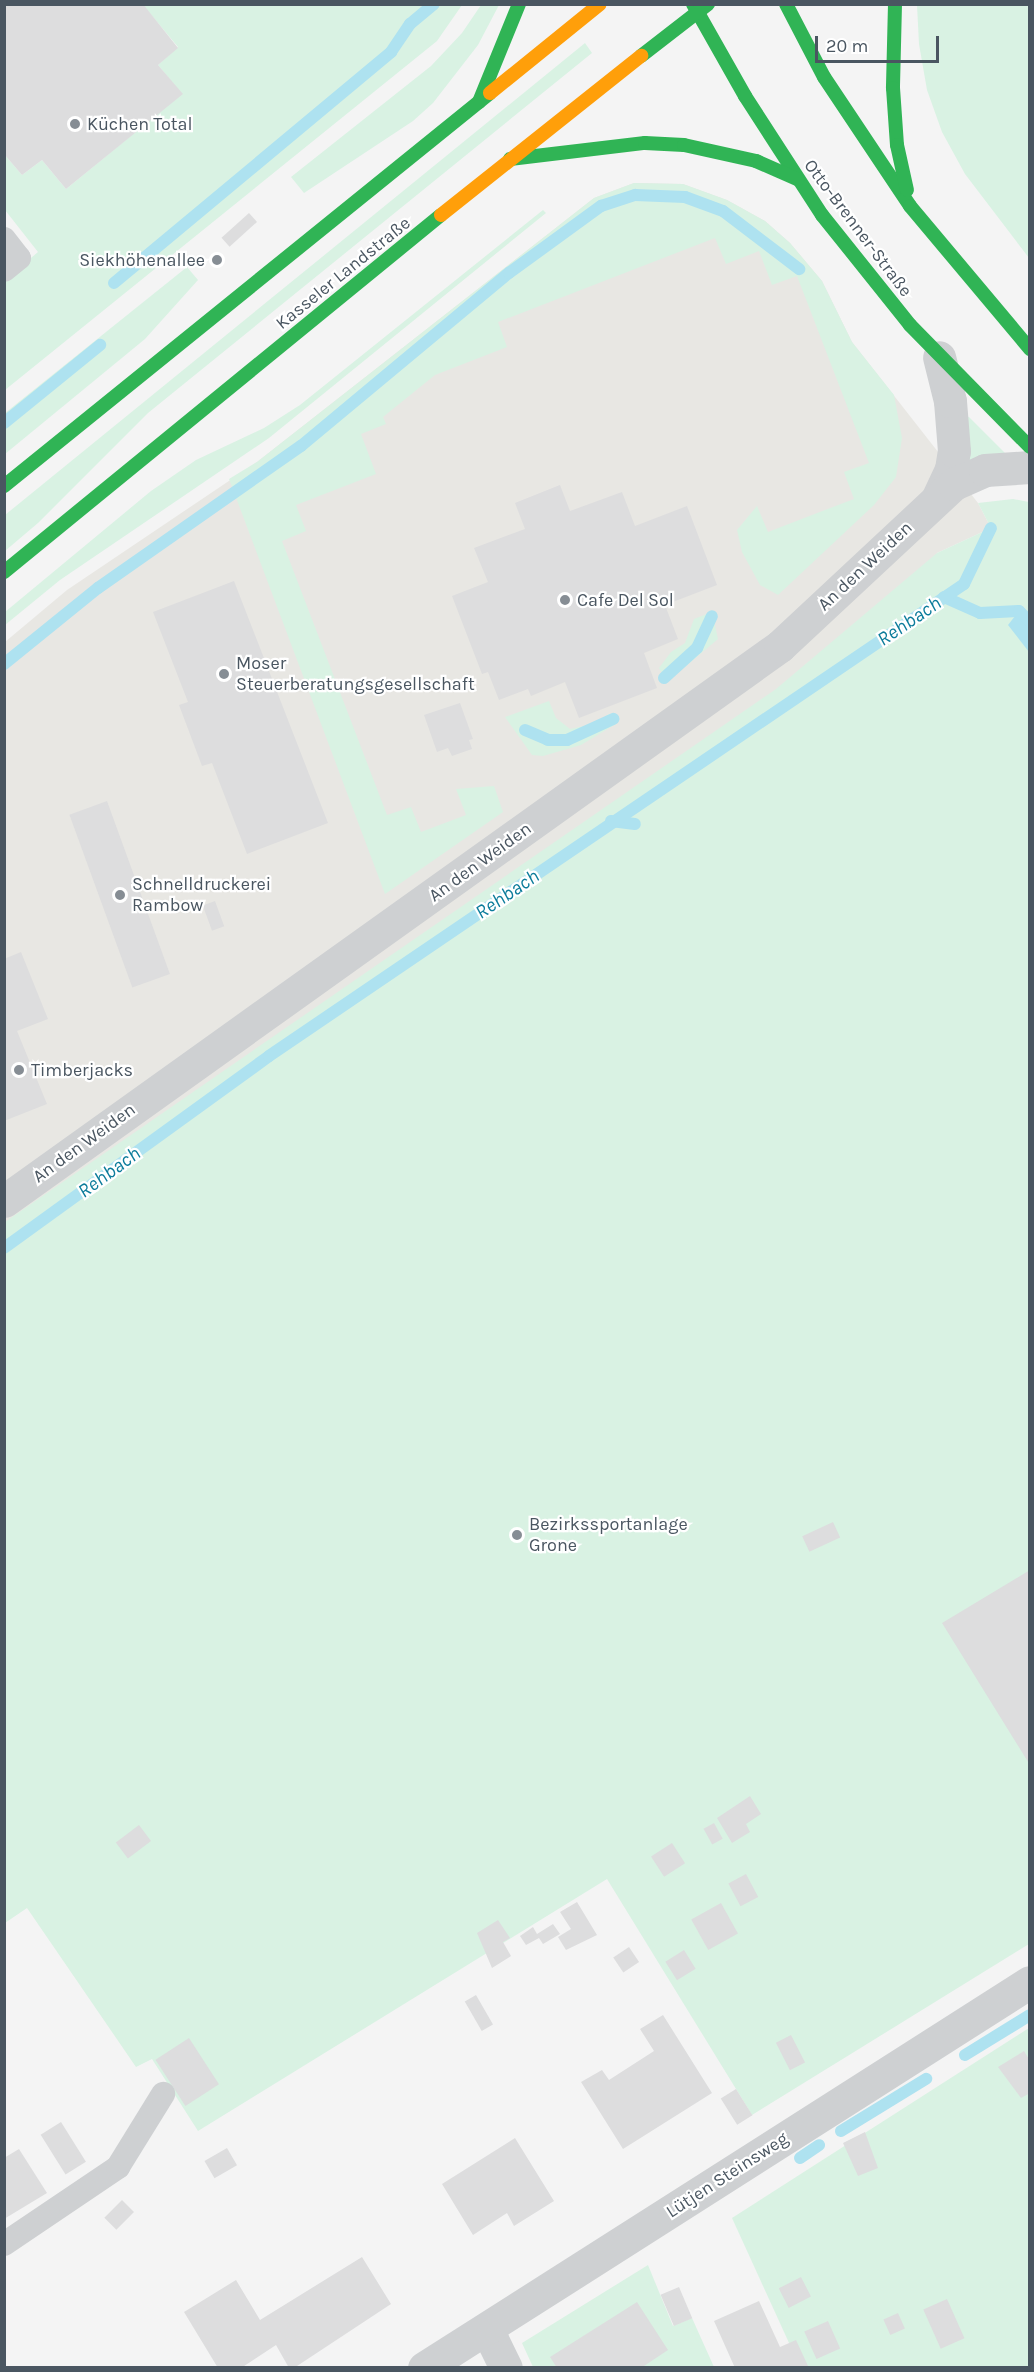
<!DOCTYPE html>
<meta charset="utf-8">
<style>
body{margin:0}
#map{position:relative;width:1034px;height:2372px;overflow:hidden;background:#f4f4f4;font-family:Karla,sans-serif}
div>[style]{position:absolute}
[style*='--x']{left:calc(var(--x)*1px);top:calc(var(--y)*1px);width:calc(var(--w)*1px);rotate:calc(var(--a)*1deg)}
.commercial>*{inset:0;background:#e8e7e3}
.green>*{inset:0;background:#d9f2e3}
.water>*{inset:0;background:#aee2f0}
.stream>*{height:12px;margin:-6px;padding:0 6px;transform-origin:6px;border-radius:6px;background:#aee2f0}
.building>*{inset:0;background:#ddddde;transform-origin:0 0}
.lane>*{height:24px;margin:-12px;padding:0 12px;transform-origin:12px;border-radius:12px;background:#ced0d2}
.street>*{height:33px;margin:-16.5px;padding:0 16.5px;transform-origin:16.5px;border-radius:16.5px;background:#ced0d2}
.fast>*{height:14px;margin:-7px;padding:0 7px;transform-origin:7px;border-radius:7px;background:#30b455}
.slow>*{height:14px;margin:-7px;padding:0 7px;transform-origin:7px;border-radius:7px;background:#ff9f0a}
.dots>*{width:16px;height:16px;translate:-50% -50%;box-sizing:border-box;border:3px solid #fff;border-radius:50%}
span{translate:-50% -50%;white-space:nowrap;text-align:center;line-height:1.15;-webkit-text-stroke:4.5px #fff;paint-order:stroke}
.poi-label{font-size:18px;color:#4a5661}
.left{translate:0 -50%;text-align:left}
.right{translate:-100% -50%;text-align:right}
.street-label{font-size:18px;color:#4a5661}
.water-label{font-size:20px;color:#0c7c9b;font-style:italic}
.frame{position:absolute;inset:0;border:6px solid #4a5661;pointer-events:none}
.scale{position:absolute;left:815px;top:36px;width:124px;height:27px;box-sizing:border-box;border:3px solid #4a5661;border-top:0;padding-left:8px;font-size:18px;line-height:21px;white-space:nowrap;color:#4a5661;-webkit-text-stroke:4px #fff;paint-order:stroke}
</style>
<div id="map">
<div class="commercial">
<div style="clip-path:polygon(634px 183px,683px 184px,727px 200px,765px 221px,790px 243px,822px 281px,852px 342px,978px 503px,991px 528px,937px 553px,907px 641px,5px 1294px,5px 642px,67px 590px,257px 462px,594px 198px)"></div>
</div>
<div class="green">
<div style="clip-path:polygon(218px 4px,462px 5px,437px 41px,5px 390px,5px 280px,38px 252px,5px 210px,4px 154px,22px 175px,42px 160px,66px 189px,182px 94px,158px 65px,178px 47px,143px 5px)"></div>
<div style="clip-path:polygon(481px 5px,499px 5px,478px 45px,433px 103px,413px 121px,304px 193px,291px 177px,431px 66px,462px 33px)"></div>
<div style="clip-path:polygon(917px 5px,1029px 5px,1029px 258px,965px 174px,942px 132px,927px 90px,919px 44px)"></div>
<div style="clip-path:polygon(585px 43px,592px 53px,148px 413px,38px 523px,5px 551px,5px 515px)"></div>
<div style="clip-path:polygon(634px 183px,683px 184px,727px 200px,765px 221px,790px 243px,822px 281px,852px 342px,894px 395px,902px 438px,896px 477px,874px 505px,778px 595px,760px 585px,742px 552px,737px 530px,757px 506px,768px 532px,825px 510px,854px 499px,844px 472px,869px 463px,797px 276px,772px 285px,759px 251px,726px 264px,715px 238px,498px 322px,507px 347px,435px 375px,383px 417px,386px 424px,361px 434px,376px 474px,296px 505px,306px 531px,282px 541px,387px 815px,411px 807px,421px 832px,466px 815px,456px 789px,494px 786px,503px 812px,385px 894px,229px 479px,257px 462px,594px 198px)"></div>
<div style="clip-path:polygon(543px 210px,546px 213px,269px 438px,60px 580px,5px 625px,5px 612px,151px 491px,196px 460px,264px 428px,300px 405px)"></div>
<div style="clip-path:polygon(187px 267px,198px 280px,145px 339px,5px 454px,5px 413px)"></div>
<div style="clip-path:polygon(965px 416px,969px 417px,1007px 455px,978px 464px,961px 457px)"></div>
<div style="clip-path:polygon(1013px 499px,1029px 502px,1029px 1944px,752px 2115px,607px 1879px,198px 2131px,152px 2059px,136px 2067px,27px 1908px,5px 1923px,5px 1222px,776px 689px,937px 553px,991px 528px,978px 503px)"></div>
<div style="clip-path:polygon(712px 612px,718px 639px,667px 682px,659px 668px,671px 652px,685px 643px,694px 619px)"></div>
<div style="clip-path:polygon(549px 701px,556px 718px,570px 729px,593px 724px,609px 714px,616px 724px,581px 745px,543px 756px,532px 755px,505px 717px)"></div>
<div style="clip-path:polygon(1029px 2028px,1029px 2367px,800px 2367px,732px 2218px)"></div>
<div style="clip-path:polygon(648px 2265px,673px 2326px,692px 2318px,714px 2367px,533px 2367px,522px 2343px)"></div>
</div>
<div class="water">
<div style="clip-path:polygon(1019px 611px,1029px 614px,1029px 652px,1008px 625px)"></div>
</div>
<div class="stream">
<div style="--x:114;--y:283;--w:361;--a:-39.8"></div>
<div style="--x:391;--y:52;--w:34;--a:-56"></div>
<div style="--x:410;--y:24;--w:31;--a:-40"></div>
<div style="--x:4;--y:423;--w:124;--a:-39.1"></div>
<div style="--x:944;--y:597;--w:39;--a:24"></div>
<div style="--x:980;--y:613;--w:39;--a:-3"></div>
<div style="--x:1019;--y:611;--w:16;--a:45"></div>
<div style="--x:4;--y:664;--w:121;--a:-39"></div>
<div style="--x:98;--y:588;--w:248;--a:-35"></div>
<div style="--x:301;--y:446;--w:271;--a:-39.8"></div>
<div style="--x:509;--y:273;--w:114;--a:-36.1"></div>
<div style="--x:601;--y:206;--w:36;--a:-18"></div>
<div style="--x:635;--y:195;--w:50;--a:2.3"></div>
<div style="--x:685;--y:197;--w:40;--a:20.2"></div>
<div style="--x:723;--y:211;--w:96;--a:37.3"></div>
<div style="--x:664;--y:678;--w:45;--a:-42.3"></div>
<div style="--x:697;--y:648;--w:35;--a:-65"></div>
<div style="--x:525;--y:730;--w:25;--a:23"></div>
<div style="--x:548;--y:740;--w:19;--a:0"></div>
<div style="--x:567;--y:740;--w:51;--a:-24.5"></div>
<div style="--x:611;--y:821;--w:24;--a:7"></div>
<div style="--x:4;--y:1248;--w:327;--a:-35.9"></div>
<div style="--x:269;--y:1056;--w:840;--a:-34.18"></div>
<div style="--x:964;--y:584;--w:62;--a:-64.3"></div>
<div style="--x:965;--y:2055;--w:76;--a:-31.6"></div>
<div style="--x:841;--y:2131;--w:100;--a:-31.5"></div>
<div style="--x:800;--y:2158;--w:23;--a:-34"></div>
</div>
<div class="building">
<div style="clip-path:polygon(4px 4px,143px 4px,178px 48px,158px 65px,183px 94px,66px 189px,42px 160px,22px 175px,4px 154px)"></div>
<div style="left:249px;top:213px;width:12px;height:37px;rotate:48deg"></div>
<div style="clip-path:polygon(560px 485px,570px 511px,622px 492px,635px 526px,687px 506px,717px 585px,665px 605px,678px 639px,644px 653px,657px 688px,579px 718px,565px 682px,531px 696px,528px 689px,499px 700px,488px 672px,482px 674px,452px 596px,488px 582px,474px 548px,525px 529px,515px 503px)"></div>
<div style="clip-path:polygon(234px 581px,328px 823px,247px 854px,212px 763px,202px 766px,179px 705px,188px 702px,153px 612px)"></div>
<div style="clip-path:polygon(460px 703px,473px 739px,469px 740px,472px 749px,452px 756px,448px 748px,437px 752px,424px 715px)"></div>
<div style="left:107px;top:801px;width:184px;height:40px;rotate:70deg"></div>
<div style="left:215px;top:901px;width:27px;height:13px;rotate:70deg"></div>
<div style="clip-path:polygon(21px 952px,48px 1019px,17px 1031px,47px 1104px,4px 1121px,4px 959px)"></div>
<div style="left:833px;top:1522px;width:17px;height:34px;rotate:65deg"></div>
<div style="clip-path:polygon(1030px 1570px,1030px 1765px,942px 1623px)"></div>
<div style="clip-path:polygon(750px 1796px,761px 1814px,746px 1824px,750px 1832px,732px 1843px,717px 1818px)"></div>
<div style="left:714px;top:1823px;width:18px;height:12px;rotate:61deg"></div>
<div style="left:139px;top:1825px;width:20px;height:29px;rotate:53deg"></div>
<div style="left:672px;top:1843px;width:24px;height:25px;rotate:57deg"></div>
<div style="left:746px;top:1874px;width:26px;height:20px;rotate:62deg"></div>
<div style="clip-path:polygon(577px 1902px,597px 1935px,566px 1950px,558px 1937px,571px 1929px,560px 1912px)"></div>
<div style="left:721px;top:1903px;width:35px;height:34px;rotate:61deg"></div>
<div style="clip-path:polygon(498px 1920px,510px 1938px,503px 1942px,511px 1956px,492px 1968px,477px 1933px)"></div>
<div style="clip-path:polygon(553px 1924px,560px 1934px,543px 1944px,539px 1938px,526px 1945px,520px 1936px,533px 1927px,537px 1934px)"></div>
<div style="left:629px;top:1947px;width:18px;height:19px;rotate:56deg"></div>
<div style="left:684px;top:1950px;width:22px;height:22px;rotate:58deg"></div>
<div style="left:476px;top:1995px;width:34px;height:13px;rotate:60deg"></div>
<div style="clip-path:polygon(663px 2015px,712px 2093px,623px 2149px,581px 2082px,602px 2070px,609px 2080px,654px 2051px,640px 2029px)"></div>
<div style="left:791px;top:2035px;width:31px;height:17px;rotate:63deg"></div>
<div style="left:189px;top:2038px;width:55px;height:40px;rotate:57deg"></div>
<div style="clip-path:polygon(1024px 2051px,1030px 2061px,1030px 2093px,1021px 2098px,998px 2067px)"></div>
<div style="left:736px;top:2089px;width:31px;height:18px;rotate:58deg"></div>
<div style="left:61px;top:2122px;width:47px;height:24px;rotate:58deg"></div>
<div style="clip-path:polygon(865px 2132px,878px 2168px,858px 2176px,843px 2143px)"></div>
<div style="clip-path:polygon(515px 2138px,554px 2201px,514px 2226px,507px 2213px,473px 2235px,442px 2184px)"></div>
<div style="left:227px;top:2148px;width:20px;height:26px;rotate:60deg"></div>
<div style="clip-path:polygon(19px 2149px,47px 2193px,4px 2219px,4px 2158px)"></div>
<div style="left:122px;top:2200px;width:17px;height:25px;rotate:45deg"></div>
<div style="clip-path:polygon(362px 2257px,391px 2304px,294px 2368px,289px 2368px,276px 2345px,241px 2368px,218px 2368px,184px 2312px,236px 2280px,260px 2320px)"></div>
<div style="left:801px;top:2277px;width:22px;height:25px;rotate:63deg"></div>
<div style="left:679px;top:2287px;width:34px;height:20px;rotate:67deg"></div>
<div style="left:947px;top:2299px;width:43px;height:26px;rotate:66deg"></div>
<div style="clip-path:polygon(759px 2301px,780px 2347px,796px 2340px,809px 2368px,735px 2368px,714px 2321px)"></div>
<div style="clip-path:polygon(637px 2302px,668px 2350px,641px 2368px,557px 2368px,550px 2357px)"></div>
<div style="left:898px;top:2313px;width:17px;height:16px;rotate:66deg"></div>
<div style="left:828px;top:2321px;width:30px;height:26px;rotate:66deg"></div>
</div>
<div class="lane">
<div style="--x:4;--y:239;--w:24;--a:52"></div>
<div style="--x:19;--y:258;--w:19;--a:141"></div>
<div style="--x:4;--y:2244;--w:138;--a:-34"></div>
<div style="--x:118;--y:2167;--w:86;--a:-58.3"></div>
</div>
<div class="street">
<div style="--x:938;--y:497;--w:31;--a:-65"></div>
<div style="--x:951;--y:469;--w:18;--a:-81"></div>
<div style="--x:954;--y:451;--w:50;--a:-94.6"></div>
<div style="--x:950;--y:401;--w:45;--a:-104"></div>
<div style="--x:4;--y:1201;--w:954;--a:-35.57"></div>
<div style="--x:780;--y:646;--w:238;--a:-43"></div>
<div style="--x:954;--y:484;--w:34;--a:-24"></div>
<div style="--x:985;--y:470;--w:45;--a:-3.8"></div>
<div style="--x:487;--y:2329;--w:43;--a:64"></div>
<div style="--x:424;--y:2368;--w:718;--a:-32.5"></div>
</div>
<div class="fast">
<div style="--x:693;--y:4;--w:106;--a:60.5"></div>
<div style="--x:745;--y:96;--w:142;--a:57.1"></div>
<div style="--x:822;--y:215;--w:141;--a:51.3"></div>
<div style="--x:910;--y:325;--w:171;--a:45.5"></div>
<div style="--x:786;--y:4;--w:82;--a:62.5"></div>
<div style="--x:824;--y:77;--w:155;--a:56.3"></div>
<div style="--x:910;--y:206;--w:187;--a:50"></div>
<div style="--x:895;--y:4;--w:84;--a:91.4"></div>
<div style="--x:893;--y:88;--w:57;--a:86"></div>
<div style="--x:897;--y:145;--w:46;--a:77.5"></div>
<div style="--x:641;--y:56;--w:85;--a:-37.8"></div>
<div style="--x:479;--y:102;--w:106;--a:-67.8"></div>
<div style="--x:510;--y:159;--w:136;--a:-6.8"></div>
<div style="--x:645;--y:143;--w:39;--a:3"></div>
<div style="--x:684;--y:145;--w:74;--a:12.5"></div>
<div style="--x:756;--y:161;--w:45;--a:23.7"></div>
<div style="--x:4;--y:486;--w:625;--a:-38.96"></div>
<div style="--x:4;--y:572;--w:564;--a:-39.25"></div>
</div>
<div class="slow">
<div style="--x:490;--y:93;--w:141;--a:-39"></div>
<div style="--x:441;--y:215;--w:256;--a:-38.5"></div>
</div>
<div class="dots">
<div style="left:75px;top:124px;background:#868d94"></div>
<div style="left:217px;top:260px;background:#868d94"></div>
<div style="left:565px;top:600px;background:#868d94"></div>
<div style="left:224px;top:674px;background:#868d94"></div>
<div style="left:120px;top:895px;background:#868d94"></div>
<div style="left:19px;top:1070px;background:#868d94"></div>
<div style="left:517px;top:1535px;background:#868d94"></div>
</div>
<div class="poi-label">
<span class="left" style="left:87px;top:124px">Küchen Total</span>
<span class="right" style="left:205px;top:260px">Siekhöhenallee</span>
<span class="left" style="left:577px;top:600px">Cafe Del Sol</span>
<span class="left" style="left:236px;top:674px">Moser<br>Steuerberatungsgesellschaft</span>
<span class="left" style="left:132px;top:895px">Schnelldruckerei<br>Rambow</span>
<span class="left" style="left:31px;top:1070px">Timberjacks</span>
<span class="left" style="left:529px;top:1535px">Bezirkssportanlage<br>Grone</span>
</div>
<div class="street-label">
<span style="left:858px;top:228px;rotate:53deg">Otto-Brenner-Straße</span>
<span style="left:343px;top:273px;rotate:-39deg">Kasseler Landstraße</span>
<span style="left:865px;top:566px;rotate:-43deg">An den Weiden</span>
<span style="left:480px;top:862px;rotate:-36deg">An den Weiden</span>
<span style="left:84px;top:1143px;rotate:-36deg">An den Weiden</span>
<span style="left:727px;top:2175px;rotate:-33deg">Lütjen Steinsweg</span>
</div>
<div class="water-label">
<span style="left:909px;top:621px;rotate:-34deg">Rehbach</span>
<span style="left:507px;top:894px;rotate:-34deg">Rehbach</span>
<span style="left:109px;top:1172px;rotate:-36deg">Rehbach</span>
</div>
<div class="frame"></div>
<div class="scale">20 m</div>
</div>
